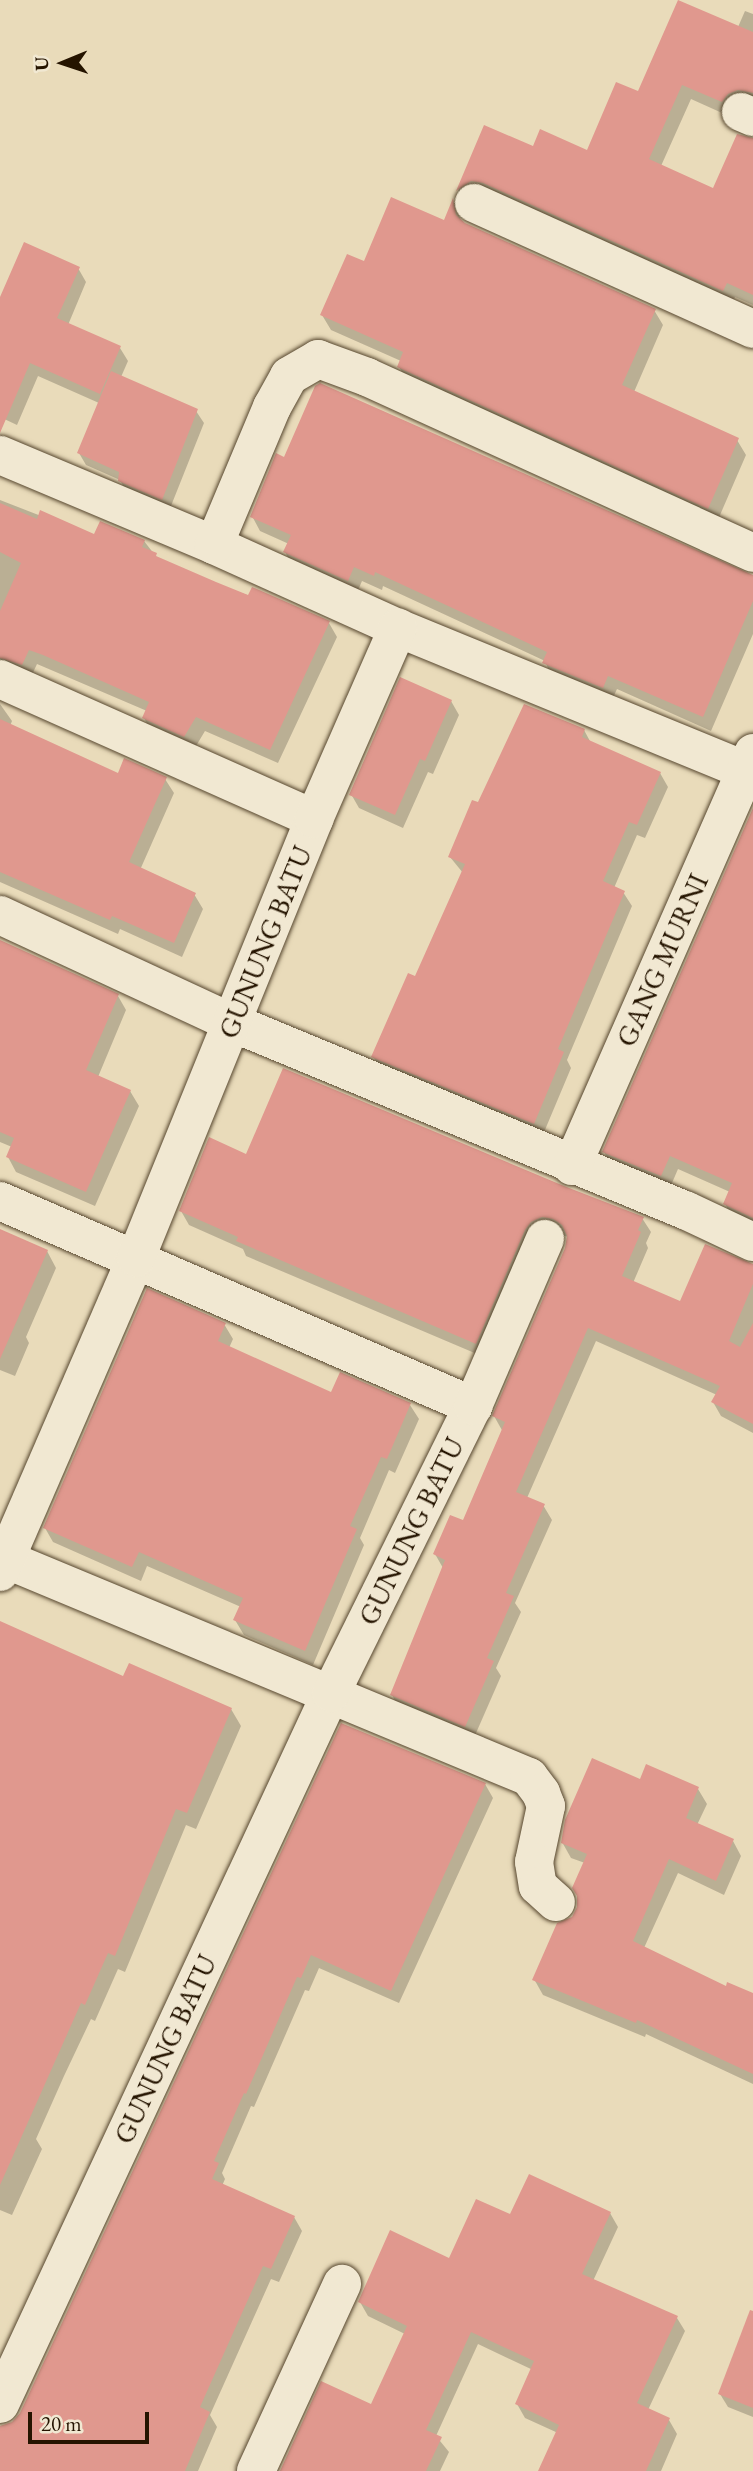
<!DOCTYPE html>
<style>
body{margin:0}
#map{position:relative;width:753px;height:2471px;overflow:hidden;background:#e9dbba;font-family:"EB Garamond",serif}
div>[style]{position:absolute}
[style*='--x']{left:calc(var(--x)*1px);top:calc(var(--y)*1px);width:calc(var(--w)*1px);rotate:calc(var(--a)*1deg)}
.shadow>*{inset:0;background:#0003}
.building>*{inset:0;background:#e0988e}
.roads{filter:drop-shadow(0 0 2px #56462e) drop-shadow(0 0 2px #56462e)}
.minor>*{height:38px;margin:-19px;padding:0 19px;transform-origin:19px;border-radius:19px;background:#f1e8d2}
span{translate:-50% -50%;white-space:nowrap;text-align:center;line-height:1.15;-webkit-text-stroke:5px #f1e8d2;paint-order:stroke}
.street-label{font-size:28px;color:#251400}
.north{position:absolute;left:28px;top:28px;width:70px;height:70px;-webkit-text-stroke:5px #f1e8d2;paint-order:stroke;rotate:268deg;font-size:19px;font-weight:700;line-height:28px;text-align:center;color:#251400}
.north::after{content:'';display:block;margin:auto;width:24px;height:32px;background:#251400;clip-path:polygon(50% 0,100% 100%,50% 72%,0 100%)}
.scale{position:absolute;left:28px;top:2412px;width:121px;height:32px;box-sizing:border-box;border:4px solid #251400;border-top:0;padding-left:9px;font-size:21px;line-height:24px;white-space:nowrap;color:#251400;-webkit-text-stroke:5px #f1e8d2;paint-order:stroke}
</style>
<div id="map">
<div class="shadow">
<div style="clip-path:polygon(745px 11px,753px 14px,753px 106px,731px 117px,691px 99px,661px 166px,714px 190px,753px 140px,753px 305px,735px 297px,732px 305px,466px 205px,458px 191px,485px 127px,534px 148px,588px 152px,639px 94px,738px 27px)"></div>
<div style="clip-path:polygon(454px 202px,462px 223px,654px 310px,663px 325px,634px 392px,737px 440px,746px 455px,717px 522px,408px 381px,399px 367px,401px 361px,331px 330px,322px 315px,365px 264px,445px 222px)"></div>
<div style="clip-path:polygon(78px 268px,86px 282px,68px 325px,120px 348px,128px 361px,121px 377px,196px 411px,204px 423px,169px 511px,127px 493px,120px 480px,86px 465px,79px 453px,99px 403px,38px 376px,17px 425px,0 417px,0 301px)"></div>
<div style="clip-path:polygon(320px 385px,753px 576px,753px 634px,711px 731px,617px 689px,611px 702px,552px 678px,545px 661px,383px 586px,382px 590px,362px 581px,356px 595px,293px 567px,285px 552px,289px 544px,260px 531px,252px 516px,285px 459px)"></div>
<div style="clip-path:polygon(0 500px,95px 537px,144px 541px,158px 559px,215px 584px,329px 623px,337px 637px,278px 763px,205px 731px,193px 751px,152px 733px,144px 718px,147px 711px,37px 664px,30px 679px,0 674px)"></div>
<div style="clip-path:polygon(451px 701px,459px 715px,433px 774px,428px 772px,403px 828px,359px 808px,351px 794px)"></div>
<div style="clip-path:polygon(0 704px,12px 721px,10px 726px,119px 775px,165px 779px,174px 793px,140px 870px,194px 894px,203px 909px,182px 957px,120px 929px,118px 934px,0 882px)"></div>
<div style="clip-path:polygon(584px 730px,591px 743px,660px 773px,668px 787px,645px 838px,637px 835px,614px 888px,623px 892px,632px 906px,567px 1060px,571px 1068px,542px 1137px,381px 1070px,373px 1056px,416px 979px,463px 873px,450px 857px,479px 805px)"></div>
<div style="clip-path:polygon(753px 814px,753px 1228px,733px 1218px,725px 1204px,730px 1192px,678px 1169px,669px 1190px,612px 1166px,604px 1152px)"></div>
<div style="clip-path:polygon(0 942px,118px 996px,126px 1010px,98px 1077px,130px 1091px,139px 1106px,95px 1206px,16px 1172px,8px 1157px,12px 1147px,0 1142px)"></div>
<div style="clip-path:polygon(247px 1156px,563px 1188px,642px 1218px,651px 1232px,646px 1243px,648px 1248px,633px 1283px,681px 1304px,753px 1265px,753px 1433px,721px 1416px,713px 1402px,717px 1395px,596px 1341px,527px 1498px,543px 1505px,552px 1520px,515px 1603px,521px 1612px,496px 1668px,501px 1676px,473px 1740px,400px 1710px,392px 1695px,443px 1568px,435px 1554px,464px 1523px,503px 1432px,494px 1416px,567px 1248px,568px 1237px,551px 1231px,484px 1357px,246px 1256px,243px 1249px,189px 1225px,181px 1211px)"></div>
<div style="clip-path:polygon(0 1230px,47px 1251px,56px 1268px,26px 1337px,29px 1343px,15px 1376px,0 1370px)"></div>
<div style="clip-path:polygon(224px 1324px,233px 1339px,229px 1348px,332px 1394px,410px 1405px,419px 1419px,395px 1473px,389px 1470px,360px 1538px,364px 1545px,313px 1665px,244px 1635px,235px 1620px,241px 1607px,147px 1566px,141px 1581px,53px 1542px,45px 1528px)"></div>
<div style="clip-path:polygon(0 1633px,124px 1678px,231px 1709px,241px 1726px,196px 1829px,186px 1825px,125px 1972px,118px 1969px,95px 2021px,91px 2019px,64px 2076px,36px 2139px,42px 2149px,12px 2215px,0 2210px)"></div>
<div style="clip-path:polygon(342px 1725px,485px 1784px,493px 1798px,399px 2003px,319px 1968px,309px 1991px,305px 1990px,254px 2107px,251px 2106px,222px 2173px,225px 2179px,222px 2186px,294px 2217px,302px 2231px,279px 2282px,271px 2279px,210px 2415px,217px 2427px,198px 2471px,0 2471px,0 2426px,13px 2424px,21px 2414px)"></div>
<div style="clip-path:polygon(641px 1782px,698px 1789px,707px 1804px,697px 1825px,733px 1841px,741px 1856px,724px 1895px,678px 1873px,644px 1948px,727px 1988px,753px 1995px,753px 2084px,646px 2034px,645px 2037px,543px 1995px,534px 1979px,579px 1907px,585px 1863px,571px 1858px,562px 1842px)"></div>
<div style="clip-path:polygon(610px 2213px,618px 2227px,593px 2281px,677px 2318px,685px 2331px,648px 2410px,669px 2420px,677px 2434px,661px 2471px,540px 2471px,558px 2433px,525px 2418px,517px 2404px,533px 2370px,478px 2344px,436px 2436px,449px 2452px,440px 2471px,281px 2471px,372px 2407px,405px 2334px,368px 2316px,360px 2302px,450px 2260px,511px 2217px)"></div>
<div style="clip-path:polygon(753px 2326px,753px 2417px,728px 2407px,720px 2394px)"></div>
</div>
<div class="building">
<div style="clip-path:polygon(678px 0,753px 32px,753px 93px,738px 90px,728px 94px,722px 102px,682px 85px,649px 159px,713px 188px,737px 134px,753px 138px,753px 295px,727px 283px,723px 291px,483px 183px,471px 181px,456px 191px,484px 125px,533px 146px,540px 129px,587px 150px,616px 82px,638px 91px)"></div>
<div style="clip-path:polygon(391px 197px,444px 220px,453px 198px,456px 215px,465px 223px,656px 309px,622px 385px,739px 438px,708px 509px,397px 367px,403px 352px,320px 315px,347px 254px,364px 261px)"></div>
<div style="clip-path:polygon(24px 242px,80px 267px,57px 318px,121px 346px,100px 394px,30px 363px,0 433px,0 297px)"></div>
<div style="clip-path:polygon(111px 371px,198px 409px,162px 500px,118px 481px,119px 472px,77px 453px)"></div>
<div style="clip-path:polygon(320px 383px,753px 575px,753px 601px,703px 717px,608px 676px,603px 688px,542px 663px,547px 652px,375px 572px,374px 576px,354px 567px,348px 581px,283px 552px,291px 535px,250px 517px,276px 453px,284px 457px,315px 386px)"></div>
<div style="clip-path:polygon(0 503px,37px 519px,40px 510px,94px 534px,100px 521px,145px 540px,142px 547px,157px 553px,156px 556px,216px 582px,248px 595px,252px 587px,330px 621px,270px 750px,196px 717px,184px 737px,142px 718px,149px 702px,43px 655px,29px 650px,22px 665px,0 658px,0 611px,21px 563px,0 552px)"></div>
<div style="clip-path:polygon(400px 677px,452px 700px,425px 761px,420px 759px,395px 815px,349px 795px)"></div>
<div style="clip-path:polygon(524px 704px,585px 729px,582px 737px,661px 772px,637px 825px,629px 822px,603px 881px,625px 891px,558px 1049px,564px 1052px,534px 1124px,371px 1057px,408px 973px,415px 976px,465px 864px,448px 857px,472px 800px,478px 802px)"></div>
<div style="clip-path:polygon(0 719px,118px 773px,124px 758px,167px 777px,129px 862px,196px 893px,174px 943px,112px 916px,110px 920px,0 872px)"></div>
<div style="clip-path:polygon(753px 808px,753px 1218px,723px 1204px,732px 1183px,670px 1156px,661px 1176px,602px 1152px)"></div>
<div style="clip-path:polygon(0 940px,119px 994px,86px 1070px,131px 1090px,86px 1192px,6px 1157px,14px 1138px,0 1132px)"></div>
<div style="clip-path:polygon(283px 1068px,564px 1186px,644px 1217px,638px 1230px,641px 1232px,622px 1276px,680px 1301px,705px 1244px,753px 1264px,753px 1284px,729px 1341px,740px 1347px,753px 1323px,753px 1424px,711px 1402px,720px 1386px,588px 1328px,516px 1492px,545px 1504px,506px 1593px,514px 1596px,487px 1658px,494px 1661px,465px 1727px,390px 1695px,445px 1560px,433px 1554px,450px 1515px,463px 1520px,505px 1422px,492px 1416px,565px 1248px,567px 1236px,562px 1225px,553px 1219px,542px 1217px,531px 1222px,525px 1230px,476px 1344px,236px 1241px,238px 1237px,179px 1211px,209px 1137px,246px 1154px)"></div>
<div style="clip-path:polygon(0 1229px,48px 1250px,0 1359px)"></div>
<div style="clip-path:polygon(147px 1288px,226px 1323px,218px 1341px,331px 1392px,340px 1372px,411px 1403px,387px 1459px,381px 1457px,350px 1526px,357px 1529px,305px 1651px,233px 1620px,243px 1598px,139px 1552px,132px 1567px,43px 1528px)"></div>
<div style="clip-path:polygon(0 1621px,123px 1676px,129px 1663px,232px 1708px,187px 1813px,176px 1809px,115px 1956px,108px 1953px,85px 2005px,81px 2003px,0 2185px)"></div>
<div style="clip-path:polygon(341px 1723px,486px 1783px,391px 1991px,311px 1955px,301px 1978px,297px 1977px,246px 2094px,244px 2093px,214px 2161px,219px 2163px,212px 2179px,295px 2216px,271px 2269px,263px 2266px,200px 2407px,210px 2412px,185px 2471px,0 2471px,0 2426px,12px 2422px,20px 2413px)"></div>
<div style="clip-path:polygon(592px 1758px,640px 1779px,646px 1764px,699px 1787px,686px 1818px,734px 1839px,716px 1881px,669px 1859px,633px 1941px,726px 1986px,727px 1982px,753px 1993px,753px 2074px,637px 2020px,636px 2023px,532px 1980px,557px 1923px,572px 1917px,577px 1907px,577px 1896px,572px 1888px,587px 1854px,561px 1843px,565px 1820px)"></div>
<div style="clip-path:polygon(529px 2174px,611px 2212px,582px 2274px,678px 2316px,637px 2403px,670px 2418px,646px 2471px,538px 2471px,559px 2425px,515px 2404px,534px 2361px,471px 2332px,426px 2430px,442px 2437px,426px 2471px,280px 2471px,321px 2381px,371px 2404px,407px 2326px,358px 2302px,390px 2230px,449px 2258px,476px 2199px,510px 2214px)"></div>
<div style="clip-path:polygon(750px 2310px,753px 2311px,753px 2408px,718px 2394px)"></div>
</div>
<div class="roads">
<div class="minor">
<div style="--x:741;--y:112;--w:13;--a:23"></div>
<div style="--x:474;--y:203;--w:306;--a:24.3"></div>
<div style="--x:0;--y:455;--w:232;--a:22.8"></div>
<div style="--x:214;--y:545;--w:202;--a:24.3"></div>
<div style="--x:398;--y:628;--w:376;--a:22.3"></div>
<div style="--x:214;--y:545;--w:150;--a:-67.2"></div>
<div style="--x:272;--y:407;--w:35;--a:-61"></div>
<div style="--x:289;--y:376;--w:34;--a:-30"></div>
<div style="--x:318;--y:359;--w:52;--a:20.2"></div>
<div style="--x:367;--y:377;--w:424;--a:24.5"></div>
<div style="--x:0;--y:679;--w:344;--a:24"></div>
<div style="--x:0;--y:915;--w:257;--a:24.9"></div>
<div style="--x:233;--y:1023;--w:489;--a:22.5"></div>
<div style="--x:685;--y:1210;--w:75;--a:25.2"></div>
<div style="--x:572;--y:1166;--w:451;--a:-66.3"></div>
<div style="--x:0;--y:1201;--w:516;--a:23.43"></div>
<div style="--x:0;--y:1557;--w:573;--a:22.58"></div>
<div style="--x:529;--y:1777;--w:20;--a:53"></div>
<div style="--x:541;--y:1793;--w:14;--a:69"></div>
<div style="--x:546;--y:1806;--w:57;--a:102.1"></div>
<div style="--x:534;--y:1862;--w:24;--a:81"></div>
<div style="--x:538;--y:1886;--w:24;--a:42"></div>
<div style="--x:0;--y:1572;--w:342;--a:-66.6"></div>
<div style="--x:136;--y:1258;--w:474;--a:-67.9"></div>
<div style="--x:314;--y:819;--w:209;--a:-66.3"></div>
<div style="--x:0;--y:2404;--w:784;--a:-65.04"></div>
<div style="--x:331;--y:1693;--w:320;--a:-63.7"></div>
<div style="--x:473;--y:1406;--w:182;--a:-66.7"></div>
<div style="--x:256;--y:2471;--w:206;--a:-65.3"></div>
</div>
</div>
<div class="street-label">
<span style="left:265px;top:942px;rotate:-68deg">GUNUNG BATU</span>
<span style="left:662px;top:960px;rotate:-66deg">GANG MURNI</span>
<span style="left:411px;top:1531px;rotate:-64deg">GUNUNG BATU</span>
<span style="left:165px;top:2049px;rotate:-65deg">GUNUNG BATU</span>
</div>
<div class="north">U</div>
<div class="scale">20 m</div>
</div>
